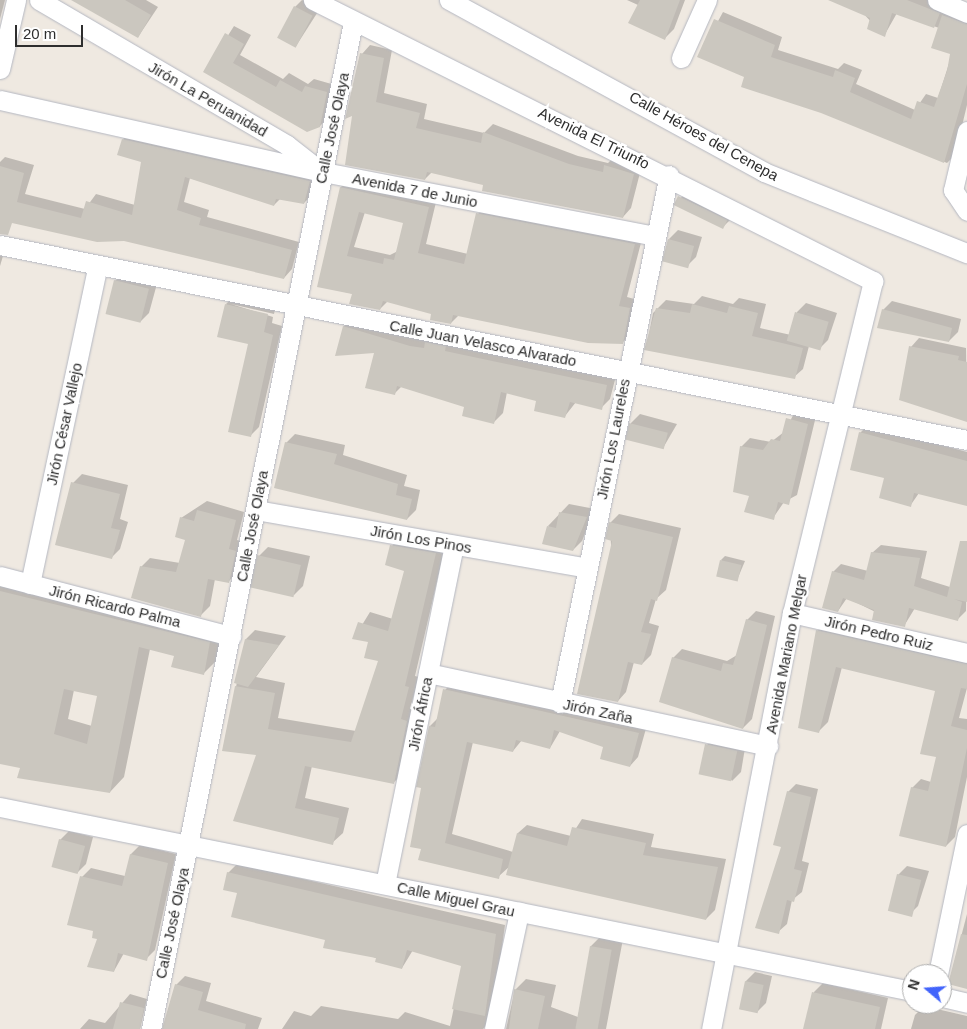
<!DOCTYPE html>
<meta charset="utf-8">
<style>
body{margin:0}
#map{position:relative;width:967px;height:1029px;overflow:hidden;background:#efe9e1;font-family:Arial,sans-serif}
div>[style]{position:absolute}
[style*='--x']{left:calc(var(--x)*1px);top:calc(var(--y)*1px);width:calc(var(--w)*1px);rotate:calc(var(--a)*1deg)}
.shadow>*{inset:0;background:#0003}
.building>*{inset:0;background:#cbc7bf;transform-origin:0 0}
.roads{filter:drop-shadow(0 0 1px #b4b7c1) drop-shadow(0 0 1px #b4b7c1)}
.minor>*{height:19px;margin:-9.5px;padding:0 9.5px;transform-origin:9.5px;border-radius:9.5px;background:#fff}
span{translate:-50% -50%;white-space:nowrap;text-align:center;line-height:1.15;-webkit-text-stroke:5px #fff;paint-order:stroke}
.street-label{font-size:15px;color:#2e2e2e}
.north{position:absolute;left:902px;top:964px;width:50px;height:50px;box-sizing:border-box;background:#fff;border:1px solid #ababab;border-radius:50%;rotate:288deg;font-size:14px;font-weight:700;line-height:20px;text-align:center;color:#2e2e2e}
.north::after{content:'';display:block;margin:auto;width:18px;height:22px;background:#4264fb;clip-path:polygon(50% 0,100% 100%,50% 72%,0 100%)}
.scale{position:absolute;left:15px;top:25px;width:68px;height:22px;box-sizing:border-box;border:2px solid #2e2e2e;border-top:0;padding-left:6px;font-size:15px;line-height:18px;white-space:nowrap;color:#2e2e2e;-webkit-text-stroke:4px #fff;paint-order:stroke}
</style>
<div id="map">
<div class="shadow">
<div style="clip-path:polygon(0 0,5px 0,0 19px)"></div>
<div style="clip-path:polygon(75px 0,146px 0,158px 7px,138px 37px)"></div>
<div style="clip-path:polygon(302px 0,321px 7px,296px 46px,295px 7px)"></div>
<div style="clip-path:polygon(627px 0,685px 0,674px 29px,665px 38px,638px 5px)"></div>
<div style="clip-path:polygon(851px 0,938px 0,967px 13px,967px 105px,955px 155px,947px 163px,699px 56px,723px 12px,782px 37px,778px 50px,838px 69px,844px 63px,862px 70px,856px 84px,915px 110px,926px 94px,938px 98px,952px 54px,939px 28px,897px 13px,884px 36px)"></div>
<div style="clip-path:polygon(234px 26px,251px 35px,240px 55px,283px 79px,289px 73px,308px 84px,314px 79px,335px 85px,328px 118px,320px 126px,205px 72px)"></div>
<div style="clip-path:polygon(370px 45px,392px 50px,384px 93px,427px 104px,424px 119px,484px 133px,493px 124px,578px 156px,608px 163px,614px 157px,642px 165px,631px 208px,623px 217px,432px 172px,425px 179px,347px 164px,362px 54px)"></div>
<div style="clip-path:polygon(131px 131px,317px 173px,312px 195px,304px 203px,280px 199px,274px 205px,190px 178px,184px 202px,209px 210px,207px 217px,299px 242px,292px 269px,284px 278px,124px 240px,0 219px,0 162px,5px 157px,34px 165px,25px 194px,85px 209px,96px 194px,135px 205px,143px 161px,123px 139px)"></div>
<div style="clip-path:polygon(evenodd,349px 179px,437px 198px,426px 244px,468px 254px,478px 214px,486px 205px,643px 235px,627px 297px,638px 300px,631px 334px,622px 343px,459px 315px,451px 323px,433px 313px,388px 301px,380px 309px,354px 294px,319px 286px,341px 187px,349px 179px,365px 212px,405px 222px,398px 251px,390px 255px,354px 247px,365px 212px)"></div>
<div style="clip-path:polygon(688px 188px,732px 218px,723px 227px,676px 205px)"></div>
<div style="clip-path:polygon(678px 230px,702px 237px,696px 257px,687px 266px,669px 239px)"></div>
<div style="clip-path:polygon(0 256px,3px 256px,0 266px)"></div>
<div style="clip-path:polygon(124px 272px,158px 280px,149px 313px,140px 322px,115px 281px)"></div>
<div style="clip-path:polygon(235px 295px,276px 305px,274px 314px,231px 304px,273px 317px,272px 323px,282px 326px,259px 427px,250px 436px,249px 343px,226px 304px)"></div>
<div style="clip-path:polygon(702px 296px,733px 304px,739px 298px,766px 304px,760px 328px,791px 335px,797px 312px,806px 303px,837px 313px,828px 340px,819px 349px,809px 346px,803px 369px,794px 377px,646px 349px,653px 313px,666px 300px,694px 304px)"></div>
<div style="clip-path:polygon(892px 301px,961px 319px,958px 332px,949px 341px,883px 310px)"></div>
<div style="clip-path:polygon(353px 317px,616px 376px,610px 399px,601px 408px,576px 402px,565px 416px,538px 400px,507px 392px,503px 413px,494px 422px,466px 406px,402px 386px,394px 394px,376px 351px,337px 355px,344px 326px)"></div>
<div style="clip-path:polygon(919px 338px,966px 348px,967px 420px,911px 347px)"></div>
<div style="clip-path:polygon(796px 410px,816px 416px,797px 495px,784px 502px,773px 518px,751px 495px,741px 447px,750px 438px,771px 442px,784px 432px)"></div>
<div style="clip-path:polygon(640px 414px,677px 424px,663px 448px,627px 439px,631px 423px)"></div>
<div style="clip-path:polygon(868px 425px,967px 452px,967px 505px,919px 493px,910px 506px,886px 477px,860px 433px)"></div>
<div style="clip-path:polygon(295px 434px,345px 445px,343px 455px,407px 475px,404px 486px,420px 490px,416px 510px,407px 519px,286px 443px)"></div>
<div style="clip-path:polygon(82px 474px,128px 485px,120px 519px,128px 522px,120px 549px,111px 558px,73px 483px)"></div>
<div style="clip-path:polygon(207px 501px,244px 512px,237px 540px,244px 542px,238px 572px,229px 581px,215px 579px,210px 606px,201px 615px,141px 567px,150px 558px,180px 563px,186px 539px,181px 518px)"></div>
<div style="clip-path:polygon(569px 504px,595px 509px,582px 541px,573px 550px,548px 526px)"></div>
<div style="clip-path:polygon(619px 514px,681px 528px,666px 590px,656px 599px,649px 623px,659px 626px,651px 655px,642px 664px,634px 662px,626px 692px,618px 701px,610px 523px)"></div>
<div style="clip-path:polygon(402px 535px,446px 543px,415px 676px,419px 677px,410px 709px,417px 710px,404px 773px,393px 783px,312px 766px,305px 798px,349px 808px,343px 833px,332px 843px,234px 820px,258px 754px,223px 749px,246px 639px,255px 630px,286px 636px,256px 677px,285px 683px,278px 718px,356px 731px,379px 660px,369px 641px,354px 638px,370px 612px,393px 619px,405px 571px,392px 546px)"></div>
<div style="clip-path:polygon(881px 545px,927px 551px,921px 578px,950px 587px,967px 547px,966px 611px,958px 619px,915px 608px,904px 626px,847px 598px,838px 611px,833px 572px,841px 564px,868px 571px,872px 553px)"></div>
<div style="clip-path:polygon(268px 547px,310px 556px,303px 586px,294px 595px,259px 556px)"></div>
<div style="clip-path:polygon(725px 556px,745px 561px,737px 580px,721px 560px)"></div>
<div style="clip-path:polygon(evenodd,0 573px,224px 628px,218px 659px,203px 674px,175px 655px,150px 649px,124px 777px,110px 792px,19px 777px,21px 767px,0 762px,0 573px,74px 690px,99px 695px,92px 726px,68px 719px,74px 690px)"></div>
<div style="clip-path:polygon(756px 611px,775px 616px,752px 719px,743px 728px,673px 658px,682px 649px,727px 661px,737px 655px,747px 620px)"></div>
<div style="clip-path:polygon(826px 622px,967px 653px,967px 688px,959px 718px,967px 719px,967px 777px,955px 837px,946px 846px,912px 788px,921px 779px,931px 782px,937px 756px,936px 690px,842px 667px,828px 722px,819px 731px,817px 631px)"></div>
<div style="clip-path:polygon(453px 682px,647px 725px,638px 757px,630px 766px,605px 746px,560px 731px,550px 748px,522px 740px,513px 751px,473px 742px,452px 834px,513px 852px,518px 833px,527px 825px,571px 836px,582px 819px,654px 834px,651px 847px,726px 859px,715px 910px,706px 919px,510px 866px,498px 877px,422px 848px,423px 787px,430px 726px,438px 718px,445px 690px)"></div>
<div style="clip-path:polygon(716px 736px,746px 742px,741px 772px,732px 781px,707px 745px)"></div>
<div style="clip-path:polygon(796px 784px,818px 789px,802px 861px,809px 863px,802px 892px,792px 900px,787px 924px,778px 932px,788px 792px)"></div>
<div style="clip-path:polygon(69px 831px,93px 837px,86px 864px,77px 873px,60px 840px)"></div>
<div style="clip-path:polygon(140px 845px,176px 854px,155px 950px,146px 959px,124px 953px,114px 971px,95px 930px,82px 877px,91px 868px,125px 876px,131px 854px)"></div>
<div style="clip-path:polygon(237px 864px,505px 925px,492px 1020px,483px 1029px,282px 1029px,294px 1011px,311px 1016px,321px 1006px,398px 1019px,405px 1012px,450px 1026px,463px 965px,413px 950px,402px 968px,326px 939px,238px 892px,228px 873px)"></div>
<div style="clip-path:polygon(907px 866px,929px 871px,918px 906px,909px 915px,898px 875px)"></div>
<div style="clip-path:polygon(967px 914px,967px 988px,949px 983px)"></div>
<div style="clip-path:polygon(602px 935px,623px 939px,606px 1029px,506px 1029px,515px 990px,526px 979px,556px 985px,551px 1007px,578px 1017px,591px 946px)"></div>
<div style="clip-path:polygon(755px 972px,772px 976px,766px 1003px,757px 1012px,740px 1009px,746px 981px)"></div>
<div style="clip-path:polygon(185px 976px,211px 983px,206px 1001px,262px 1018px,258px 1029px,178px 1029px,176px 985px)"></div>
<div style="clip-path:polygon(823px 983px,888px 998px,881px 1029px,809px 1029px,814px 992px)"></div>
<div style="clip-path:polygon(130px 994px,147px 999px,140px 1029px,80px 1029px,89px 1019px,105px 1023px)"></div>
<div style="clip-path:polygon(924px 1006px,967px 1016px,967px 1029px,911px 1029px,915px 1015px)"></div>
</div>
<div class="building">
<div style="clip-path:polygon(71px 0,125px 0,151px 15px,138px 38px)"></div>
<div style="clip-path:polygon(640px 0,680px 0,665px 40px,628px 23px)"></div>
<div style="clip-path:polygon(828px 0,907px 0,940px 13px,934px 28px,892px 13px,885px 37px,867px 29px,870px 18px)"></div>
<div style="left:294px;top:6px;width:21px;height:36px;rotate:28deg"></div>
<div style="clip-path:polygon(942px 15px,967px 24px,967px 84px,944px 163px,821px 113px,741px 87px,744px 77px,697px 57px,714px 19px,775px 45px,771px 57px,833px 77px,835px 70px,855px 78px,850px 92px,911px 119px,917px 101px,934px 107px,947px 71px,950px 54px,931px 48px)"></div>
<div style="clip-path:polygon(225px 33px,244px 44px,233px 63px,276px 87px,280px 80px,302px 92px,305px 86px,327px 92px,320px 127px,307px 132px,203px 72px)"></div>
<div style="clip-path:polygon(360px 53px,384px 58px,376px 102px,420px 113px,416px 128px,481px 143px,483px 132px,569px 164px,603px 172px,604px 165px,634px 174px,623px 218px,482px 191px,483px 185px,427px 172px,425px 180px,345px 165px,352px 116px,345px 119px)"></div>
<div style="clip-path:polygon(122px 139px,310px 181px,304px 204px,276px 199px,274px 206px,185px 177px,177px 210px,201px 218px,199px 225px,292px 250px,284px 279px,124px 241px,97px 242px,12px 223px,8px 235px,0 234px,0 166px,24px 173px,17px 202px,81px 218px,86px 201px,132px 215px,141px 162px,117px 155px)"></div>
<div style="clip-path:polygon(evenodd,340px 187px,429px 207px,418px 253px,464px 264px,476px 213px,635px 244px,619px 306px,630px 308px,623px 344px,588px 343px,453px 315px,451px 324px,430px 320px,431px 314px,383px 301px,380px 310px,349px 304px,352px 294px,317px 287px,340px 187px,359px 212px,403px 223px,394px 260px,384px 258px,383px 264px,347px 256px,359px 212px)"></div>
<div style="left:678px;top:196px;width:55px;height:10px;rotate:26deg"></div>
<div style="left:668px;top:239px;width:27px;height:23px;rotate:15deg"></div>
<div style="left:114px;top:280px;width:36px;height:35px;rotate:14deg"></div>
<div style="clip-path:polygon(225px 304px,268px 314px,264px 332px,273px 335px,251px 437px,228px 432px,248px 344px,217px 337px)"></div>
<div style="clip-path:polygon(692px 304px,727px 313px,729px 306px,758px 313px,752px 336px,803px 348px,795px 379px,644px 350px,656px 308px,690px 313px)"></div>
<div style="clip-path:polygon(882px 309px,952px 328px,949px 342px,877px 328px)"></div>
<div style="left:795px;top:312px;width:35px;height:30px;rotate:16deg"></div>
<div style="clip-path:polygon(343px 326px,410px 346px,424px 348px,425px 342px,446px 346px,445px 351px,607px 385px,602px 410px,570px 402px,565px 418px,534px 411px,536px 401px,501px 392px,494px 424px,462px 416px,464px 407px,397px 386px,395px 395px,365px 388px,374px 353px,335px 356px)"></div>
<div style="clip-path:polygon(909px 346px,959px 356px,958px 360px,967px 362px,967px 422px,899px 400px)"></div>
<div style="clip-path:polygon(786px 418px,808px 424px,789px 505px,778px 502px,774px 520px,744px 512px,749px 496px,733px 492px,740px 446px,763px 450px,771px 439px,780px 441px)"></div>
<div style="left:629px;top:423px;width:40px;height:17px;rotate:14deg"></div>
<div style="clip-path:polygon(859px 432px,967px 461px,967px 506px,914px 493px,911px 507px,879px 498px,884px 478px,850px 470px)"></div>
<div style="clip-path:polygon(285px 442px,337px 454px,334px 464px,398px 484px,396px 495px,412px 499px,407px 520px,274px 488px)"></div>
<div style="clip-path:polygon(71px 482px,120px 494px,111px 528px,120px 530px,112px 559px,55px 545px)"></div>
<div style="clip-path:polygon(197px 510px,236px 520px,229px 549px,236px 551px,229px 583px,208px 579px,201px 617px,131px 598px,140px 566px,176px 572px,185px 540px,175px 537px,180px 517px,194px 521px)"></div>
<div style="clip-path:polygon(559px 512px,587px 517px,573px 551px,542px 544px,547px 526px,556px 528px)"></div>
<div style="clip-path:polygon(609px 522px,673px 537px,657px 601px,651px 599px,641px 632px,651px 634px,642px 665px,628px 662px,618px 702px,577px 694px,612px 541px,605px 539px)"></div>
<div style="clip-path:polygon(960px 541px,967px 541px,967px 602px,954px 599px,962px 602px,958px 621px,909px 608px,905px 627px,872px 620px,874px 610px,843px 598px,838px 612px,822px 608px,832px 571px,864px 580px,871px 552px,920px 558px,914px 586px,947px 597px)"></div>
<div style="clip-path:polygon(390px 545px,436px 553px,405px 686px,409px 687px,401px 719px,407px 721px,394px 784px,305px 766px,295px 808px,339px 818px,333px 845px,233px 821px,256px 755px,222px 751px,235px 686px,275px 693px,268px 729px,351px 742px,378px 661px,364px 658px,368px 642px,352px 639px,358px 622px,388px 631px,404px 571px,385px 565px)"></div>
<div style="left:257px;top:555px;width:45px;height:33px;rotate:13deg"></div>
<div style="left:720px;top:560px;width:22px;height:17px;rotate:13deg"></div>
<div style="clip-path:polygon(evenodd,0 591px,210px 642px,204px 675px,171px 667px,174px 656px,139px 647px,110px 793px,17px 778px,20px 768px,0 764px,0 591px,64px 689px,97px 696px,87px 744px,54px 734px,64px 689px)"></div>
<div style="clip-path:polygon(746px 619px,767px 625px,743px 729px,659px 702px,672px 657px,721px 671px,723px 663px,733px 665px)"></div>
<div style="clip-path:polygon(816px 630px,967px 664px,967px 689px,961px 688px,951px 726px,967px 730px,967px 748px,946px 847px,899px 836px,911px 787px,928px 791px,936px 757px,920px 754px,935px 691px,836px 667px,819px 733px,798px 728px)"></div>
<div style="clip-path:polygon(245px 639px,279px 645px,248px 687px,234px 683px)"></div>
<div style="clip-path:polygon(443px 689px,639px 733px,630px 767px,600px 759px,603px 747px,554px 730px,550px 749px,516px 740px,513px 752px,467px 742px,445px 843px,503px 859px,499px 879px,418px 860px,421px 849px,410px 847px,421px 788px,416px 787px,429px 726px,435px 727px)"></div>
<div style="left:705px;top:744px;width:33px;height:31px;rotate:12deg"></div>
<div style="clip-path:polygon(787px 791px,811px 797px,794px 869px,802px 871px,794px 902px,787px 900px,779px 934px,755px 928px,781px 847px,773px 845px)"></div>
<div style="clip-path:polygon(572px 827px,646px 843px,643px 855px,718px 867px,706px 920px,506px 875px,517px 833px,567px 846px)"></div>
<div style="left:59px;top:839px;width:27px;height:29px;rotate:15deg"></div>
<div style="clip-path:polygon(130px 854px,168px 863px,147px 961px,118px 953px,114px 972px,87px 967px,97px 939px,92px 938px,93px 931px,67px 925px,80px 876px,122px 886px)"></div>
<div style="clip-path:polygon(227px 872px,496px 934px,485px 1016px,452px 1009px,461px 966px,407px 950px,402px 969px,375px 962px,376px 958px,323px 948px,325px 940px,231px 917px,237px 893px,223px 890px)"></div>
<div style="left:897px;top:874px;width:25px;height:38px;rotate:14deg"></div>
<div style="clip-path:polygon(961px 934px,967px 935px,967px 989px,948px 984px)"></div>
<div style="left:590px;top:946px;width:22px;height:84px;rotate:10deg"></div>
<div style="left:745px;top:981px;width:19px;height:29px;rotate:12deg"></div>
<div style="clip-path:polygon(175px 984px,203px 992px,198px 1010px,246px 1024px,245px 1029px,162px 1029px)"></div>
<div style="clip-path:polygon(514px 989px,545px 996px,538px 1029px,509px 1029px)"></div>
<div style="clip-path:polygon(812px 992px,880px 1007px,875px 1029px,803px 1029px)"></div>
<div style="clip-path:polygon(120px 1002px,144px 1008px,140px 1029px,113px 1029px)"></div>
</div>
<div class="roads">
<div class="minor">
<div style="--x:39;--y:0;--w:287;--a:30.3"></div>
<div style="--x:287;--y:145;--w:39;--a:38"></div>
<div style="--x:313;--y:0;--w:627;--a:26.65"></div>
<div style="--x:873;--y:281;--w:342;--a:103.7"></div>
<div style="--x:792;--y:613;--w:424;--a:101"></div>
<div style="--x:449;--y:0;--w:359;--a:28.6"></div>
<div style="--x:764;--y:172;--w:219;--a:21.8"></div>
<div style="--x:937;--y:0;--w:33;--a:23"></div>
<div style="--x:681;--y:58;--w:64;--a:-65.9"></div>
<div style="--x:0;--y:69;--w:71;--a:-76.9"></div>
<div style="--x:0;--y:100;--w:331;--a:12.6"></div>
<div style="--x:323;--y:172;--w:338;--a:10.9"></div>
<div style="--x:967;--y:131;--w:61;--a:103.3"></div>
<div style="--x:953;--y:190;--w:25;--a:56"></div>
<div style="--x:0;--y:245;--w:986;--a:11.4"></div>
<div style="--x:256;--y:510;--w:336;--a:9.9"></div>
<div style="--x:0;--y:576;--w:239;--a:14.6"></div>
<div style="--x:30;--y:584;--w:326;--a:-78"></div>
<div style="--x:792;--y:613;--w:180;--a:12.9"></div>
<div style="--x:428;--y:673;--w:348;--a:12.1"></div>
<div style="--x:560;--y:703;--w:539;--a:-78.34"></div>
<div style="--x:0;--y:807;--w:930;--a:11.41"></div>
<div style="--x:385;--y:884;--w:346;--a:-78.5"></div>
<div style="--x:938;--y:974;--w:143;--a:-78.3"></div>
<div style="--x:942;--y:997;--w:26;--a:13"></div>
<div style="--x:151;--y:1029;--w:1027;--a:-78.66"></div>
<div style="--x:494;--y:1029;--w:120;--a:-77.9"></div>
</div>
</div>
<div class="street-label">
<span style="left:208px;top:99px;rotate:30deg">Jirón La Peruanidad</span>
<span style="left:332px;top:128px;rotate:-78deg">Calle José Olaya</span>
<span style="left:704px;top:136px;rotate:29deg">Calle Héroes del Cenepa</span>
<span style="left:594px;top:138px;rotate:26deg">Avenida El Triunfo</span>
<span style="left:415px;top:190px;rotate:11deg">Avenida 7 de Junio</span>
<span style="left:483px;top:343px;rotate:11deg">Calle Juan Velasco Alvarado</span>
<span style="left:64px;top:424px;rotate:-78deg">Jirón César Vallejo</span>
<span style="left:613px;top:439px;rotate:-79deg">Jirón Los Laureles</span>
<span style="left:252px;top:526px;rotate:-79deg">Calle José Olaya</span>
<span style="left:421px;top:539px;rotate:10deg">Jirón Los Pinos</span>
<span style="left:115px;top:606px;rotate:14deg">Jirón Ricardo Palma</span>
<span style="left:879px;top:633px;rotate:13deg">Jirón Pedro Ruiz</span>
<span style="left:786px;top:654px;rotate:-79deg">Avenida Mariano Melgar</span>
<span style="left:598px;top:711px;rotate:12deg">Jirón Zaña</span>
<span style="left:420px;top:714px;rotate:-79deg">Jirón África</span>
<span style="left:456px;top:899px;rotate:12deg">Calle Miguel Grau</span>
<span style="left:172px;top:923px;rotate:-78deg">Calle José Olaya</span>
</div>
<div class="north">N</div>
<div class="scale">20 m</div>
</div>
